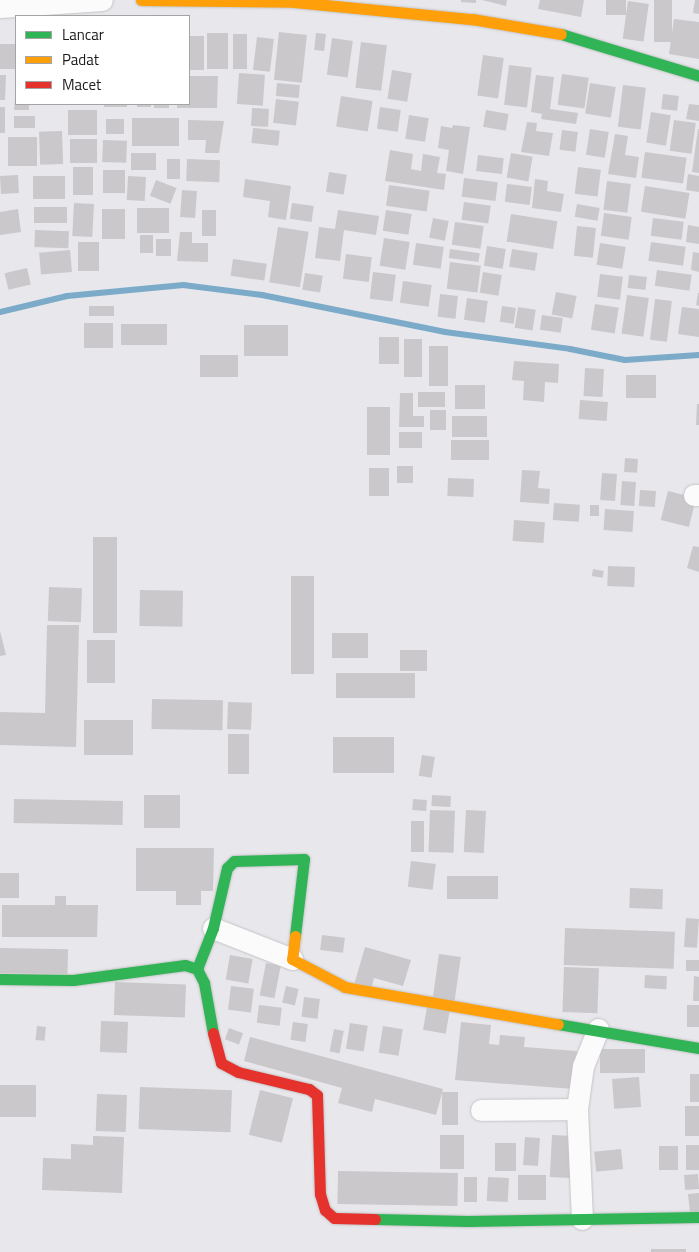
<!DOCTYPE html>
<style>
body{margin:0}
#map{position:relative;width:699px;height:1252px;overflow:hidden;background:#e8e7eb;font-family:"Titillium Web",sans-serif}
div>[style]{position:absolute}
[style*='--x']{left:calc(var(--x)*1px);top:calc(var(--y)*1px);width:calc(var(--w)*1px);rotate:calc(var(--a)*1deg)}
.stream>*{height:6px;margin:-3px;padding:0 3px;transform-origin:3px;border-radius:3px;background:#7babc9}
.building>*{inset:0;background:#cac8ca;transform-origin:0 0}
.roads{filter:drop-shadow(0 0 1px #c4c4c7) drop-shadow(0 0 1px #c4c4c7)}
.street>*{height:21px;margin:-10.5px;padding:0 10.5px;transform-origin:10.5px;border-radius:10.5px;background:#fcfbfc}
.fast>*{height:11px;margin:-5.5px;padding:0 5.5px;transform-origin:5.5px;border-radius:5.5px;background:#30b455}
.slow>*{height:11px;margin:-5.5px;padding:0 5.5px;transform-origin:5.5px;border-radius:5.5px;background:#ff9f0a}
.jam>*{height:11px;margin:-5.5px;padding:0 5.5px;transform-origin:5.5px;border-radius:5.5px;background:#e5322d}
span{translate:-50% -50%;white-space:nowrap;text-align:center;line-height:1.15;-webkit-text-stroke:4px #fff;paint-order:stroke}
.legend{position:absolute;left:15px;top:15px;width:175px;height:90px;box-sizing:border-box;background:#fff;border:1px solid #a4a4a5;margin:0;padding:6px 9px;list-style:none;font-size:15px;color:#1c1c1e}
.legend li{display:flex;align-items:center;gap:10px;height:25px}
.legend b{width:25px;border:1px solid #a4a4a5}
</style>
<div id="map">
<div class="stream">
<div style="--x:0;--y:312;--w:69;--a:-13.4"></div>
<div style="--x:67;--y:296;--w:117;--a:-5.4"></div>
<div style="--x:183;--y:285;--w:80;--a:7.2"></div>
<div style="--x:262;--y:295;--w:187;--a:11.4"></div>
<div style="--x:445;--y:332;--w:126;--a:7.7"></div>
<div style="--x:570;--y:349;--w:56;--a:11.3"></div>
<div style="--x:625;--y:360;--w:74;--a:-3.9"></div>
</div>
<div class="building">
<div style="clip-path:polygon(461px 0,476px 0,476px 3px,461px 2px)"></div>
<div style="clip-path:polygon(482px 0,507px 0,506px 6px)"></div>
<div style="clip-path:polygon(540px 0,584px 0,581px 17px,538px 9px)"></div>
<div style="left:606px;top:0;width:20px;height:15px"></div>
<div style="left:654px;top:0;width:18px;height:42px"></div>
<div style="clip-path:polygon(695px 0,699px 0,699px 14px,693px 13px)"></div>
<div style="left:628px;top:1px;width:21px;height:38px;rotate:8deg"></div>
<div style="clip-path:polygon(674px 19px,699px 22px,699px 59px,669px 54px)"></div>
<div style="left:279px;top:32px;width:28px;height:48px;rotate:6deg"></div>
<div style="left:207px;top:33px;width:21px;height:36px"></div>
<div style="left:316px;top:33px;width:10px;height:17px;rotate:6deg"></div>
<div style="left:233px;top:34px;width:14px;height:35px"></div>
<div style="left:189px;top:36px;width:15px;height:34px"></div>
<div style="left:257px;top:37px;width:17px;height:33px;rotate:7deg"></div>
<div style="left:332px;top:38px;width:21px;height:37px;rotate:8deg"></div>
<div style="left:361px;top:42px;width:26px;height:46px;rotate:7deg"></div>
<div style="left:0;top:44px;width:16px;height:25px"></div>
<div style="left:483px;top:55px;width:21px;height:41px;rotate:8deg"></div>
<div style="left:509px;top:65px;width:23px;height:40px;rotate:7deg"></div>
<div style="left:392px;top:70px;width:20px;height:29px;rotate:9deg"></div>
<div style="left:239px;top:73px;width:26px;height:31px;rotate:4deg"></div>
<div style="left:562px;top:74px;width:27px;height:31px;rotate:8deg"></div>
<div style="clip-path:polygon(0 75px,6px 75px,5px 100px,0 100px)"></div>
<div style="clip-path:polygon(536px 75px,554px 77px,550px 109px,578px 113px,576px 124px,541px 119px,542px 114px,531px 112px)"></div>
<div style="clip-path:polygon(189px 76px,218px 76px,217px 108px,177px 108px,177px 104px,189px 104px)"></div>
<div style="left:277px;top:83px;width:23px;height:13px;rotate:5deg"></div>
<div style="left:590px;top:83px;width:26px;height:31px;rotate:9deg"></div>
<div style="left:623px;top:85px;width:23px;height:42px;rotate:7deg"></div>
<div style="left:663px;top:94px;width:16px;height:15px;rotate:7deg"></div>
<div style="left:341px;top:96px;width:32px;height:31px;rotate:9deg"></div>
<div style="left:276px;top:99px;width:23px;height:24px;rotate:7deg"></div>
<div style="clip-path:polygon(15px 100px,16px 104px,29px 104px,29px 110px,14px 110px)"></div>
<div style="left:104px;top:104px;width:23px;height:3px"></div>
<div style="left:137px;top:104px;width:14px;height:3px"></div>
<div style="left:154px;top:104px;width:15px;height:4px"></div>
<div style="clip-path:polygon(689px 104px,699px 105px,699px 121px,686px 119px)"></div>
<div style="left:0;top:107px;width:5px;height:26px"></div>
<div style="left:380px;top:107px;width:21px;height:22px;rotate:8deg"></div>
<div style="left:252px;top:108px;width:17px;height:18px;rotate:3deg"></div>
<div style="left:68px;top:110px;width:29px;height:25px"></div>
<div style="left:486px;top:110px;width:23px;height:17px;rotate:10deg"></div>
<div style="left:651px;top:112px;width:20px;height:31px;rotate:9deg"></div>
<div style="left:409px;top:115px;width:20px;height:24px;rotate:9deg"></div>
<div style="left:14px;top:116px;width:21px;height:12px"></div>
<div style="left:132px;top:118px;width:47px;height:28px"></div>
<div style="left:106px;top:119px;width:18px;height:15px"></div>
<div style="clip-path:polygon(188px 120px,224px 121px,219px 153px,205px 153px,206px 140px,188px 140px)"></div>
<div style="left:674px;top:120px;width:22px;height:31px;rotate:8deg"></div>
<div style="clip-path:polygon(527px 122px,537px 123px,536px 131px,553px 133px,549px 156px,521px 152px)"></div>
<div style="clip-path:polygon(453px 125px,470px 127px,463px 174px,446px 171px,449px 150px,438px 148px,441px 126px,452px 128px)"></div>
<div style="left:253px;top:128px;width:27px;height:15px;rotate:6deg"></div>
<div style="left:590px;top:129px;width:19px;height:26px;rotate:9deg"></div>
<div style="clip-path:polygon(698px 129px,699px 129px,699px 173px,692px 172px)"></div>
<div style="left:562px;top:130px;width:16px;height:20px;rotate:7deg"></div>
<div style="left:62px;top:131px;width:33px;height:23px;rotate:88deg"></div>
<div style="clip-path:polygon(615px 134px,628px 136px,625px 155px,639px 157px,636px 178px,608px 174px)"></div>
<div style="left:8px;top:137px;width:29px;height:29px"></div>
<div style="left:70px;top:139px;width:27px;height:24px"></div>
<div style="left:103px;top:140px;width:24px;height:22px;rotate:2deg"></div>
<div style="clip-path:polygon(390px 150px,413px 154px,411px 169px,421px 171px,423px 154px,440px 157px,437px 173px,446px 174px,444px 190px,385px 181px)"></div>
<div style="left:645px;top:152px;width:42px;height:26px;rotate:8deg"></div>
<div style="left:131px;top:153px;width:25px;height:17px"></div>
<div style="left:511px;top:153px;width:22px;height:25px;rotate:10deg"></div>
<div style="left:478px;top:155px;width:26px;height:16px;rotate:7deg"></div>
<div style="left:167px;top:159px;width:13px;height:20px"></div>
<div style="left:187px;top:159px;width:33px;height:22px;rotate:2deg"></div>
<div style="left:73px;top:167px;width:20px;height:28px"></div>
<div style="left:578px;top:167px;width:23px;height:27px;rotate:7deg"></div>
<div style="left:103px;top:170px;width:22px;height:23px"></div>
<div style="left:329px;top:172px;width:18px;height:20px;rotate:9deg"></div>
<div style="clip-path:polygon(688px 174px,699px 176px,699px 192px,686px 190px)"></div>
<div style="left:18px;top:175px;width:18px;height:18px;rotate:87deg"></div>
<div style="left:33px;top:176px;width:32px;height:23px"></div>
<div style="left:128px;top:176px;width:18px;height:24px;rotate:3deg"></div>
<div style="left:464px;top:178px;width:34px;height:19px;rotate:7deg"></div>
<div style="clip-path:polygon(245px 179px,291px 186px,286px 220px,268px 217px,270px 201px,243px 197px)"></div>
<div style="clip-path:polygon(535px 179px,548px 181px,547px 191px,564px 194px,561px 212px,532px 208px)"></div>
<div style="left:156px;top:180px;width:22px;height:17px;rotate:21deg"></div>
<div style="left:607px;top:181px;width:24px;height:29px;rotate:7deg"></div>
<div style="left:507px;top:184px;width:25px;height:18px;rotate:7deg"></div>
<div style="left:389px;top:185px;width:41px;height:21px;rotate:8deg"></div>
<div style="left:645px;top:186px;width:45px;height:26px;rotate:9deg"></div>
<div style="left:182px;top:190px;width:15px;height:27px;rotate:4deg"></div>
<div style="left:464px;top:202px;width:27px;height:18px;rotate:8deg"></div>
<div style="left:74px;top:203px;width:20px;height:33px;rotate:3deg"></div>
<div style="left:292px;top:203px;width:22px;height:16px;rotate:8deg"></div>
<div style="left:577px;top:204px;width:23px;height:13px;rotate:10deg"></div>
<div style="left:34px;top:207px;width:33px;height:16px"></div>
<div style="left:137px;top:208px;width:32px;height:25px"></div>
<div style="clip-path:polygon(18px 209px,21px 232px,0 235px,0 212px)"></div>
<div style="left:102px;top:209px;width:23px;height:30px"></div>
<div style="left:202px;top:210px;width:14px;height:26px"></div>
<div style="clip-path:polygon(338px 210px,379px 216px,376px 235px,344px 230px,340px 261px,315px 258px,319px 227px,335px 229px)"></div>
<div style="left:386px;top:210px;width:26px;height:21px;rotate:9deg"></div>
<div style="left:604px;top:213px;width:28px;height:23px;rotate:8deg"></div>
<div style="left:511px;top:214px;width:47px;height:28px;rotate:9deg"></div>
<div style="left:433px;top:218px;width:16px;height:20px;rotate:11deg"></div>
<div style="left:653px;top:218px;width:31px;height:18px;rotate:7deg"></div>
<div style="left:455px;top:222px;width:29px;height:23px;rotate:8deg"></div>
<div style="clip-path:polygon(688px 225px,699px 227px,699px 244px,686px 242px)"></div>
<div style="left:577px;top:226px;width:19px;height:30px;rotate:6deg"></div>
<div style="left:278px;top:227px;width:31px;height:56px;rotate:9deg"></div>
<div style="left:35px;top:230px;width:34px;height:17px;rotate:2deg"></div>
<div style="clip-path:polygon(180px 232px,192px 232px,192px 243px,208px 243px,208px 262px,177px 261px)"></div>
<div style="left:140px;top:235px;width:13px;height:18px"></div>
<div style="left:384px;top:238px;width:26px;height:28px;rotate:9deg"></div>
<div style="left:156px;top:239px;width:15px;height:17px"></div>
<div style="left:78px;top:242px;width:21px;height:29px"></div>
<div style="left:651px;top:242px;width:35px;height:19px;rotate:8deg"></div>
<div style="left:416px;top:243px;width:28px;height:22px;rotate:8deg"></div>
<div style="left:600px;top:243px;width:26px;height:22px;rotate:9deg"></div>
<div style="left:487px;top:246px;width:19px;height:20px;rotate:9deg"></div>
<div style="left:450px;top:249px;width:30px;height:9px;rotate:8deg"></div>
<div style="left:512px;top:249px;width:26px;height:18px;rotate:9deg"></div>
<div style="left:70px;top:250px;width:22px;height:31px;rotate:85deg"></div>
<div style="clip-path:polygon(693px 252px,699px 253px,699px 272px,691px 270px)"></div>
<div style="left:346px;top:254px;width:26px;height:25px;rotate:7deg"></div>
<div style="left:233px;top:259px;width:34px;height:17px;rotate:8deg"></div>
<div style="left:450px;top:262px;width:31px;height:27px;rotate:7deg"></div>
<div style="left:27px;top:268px;width:17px;height:23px;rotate:77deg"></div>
<div style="left:657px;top:270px;width:35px;height:16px;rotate:8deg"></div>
<div style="left:373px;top:272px;width:23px;height:27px;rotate:7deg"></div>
<div style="left:483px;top:272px;width:19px;height:21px;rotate:9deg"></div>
<div style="left:305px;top:273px;width:18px;height:17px;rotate:9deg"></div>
<div style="left:600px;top:274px;width:23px;height:23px;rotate:7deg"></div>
<div style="left:629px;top:275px;width:18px;height:13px;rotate:6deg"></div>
<div style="left:403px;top:281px;width:29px;height:22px;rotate:8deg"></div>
<div style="left:556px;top:292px;width:21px;height:23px;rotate:11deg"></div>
<div style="clip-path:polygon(698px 293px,699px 293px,699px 306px,696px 305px)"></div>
<div style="left:440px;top:294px;width:18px;height:23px;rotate:6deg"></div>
<div style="left:627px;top:295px;width:22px;height:39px;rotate:8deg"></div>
<div style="left:467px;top:298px;width:21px;height:22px;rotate:8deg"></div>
<div style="left:655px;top:299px;width:17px;height:41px;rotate:7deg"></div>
<div style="left:595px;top:304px;width:24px;height:26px;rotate:9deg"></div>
<div style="left:89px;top:306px;width:25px;height:10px"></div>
<div style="left:502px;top:306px;width:14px;height:16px;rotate:8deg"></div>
<div style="left:518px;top:307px;width:18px;height:21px;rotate:9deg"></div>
<div style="clip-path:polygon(682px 307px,699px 309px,699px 337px,678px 334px)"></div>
<div style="left:542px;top:315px;width:21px;height:15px;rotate:8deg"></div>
<div style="left:84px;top:323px;width:29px;height:25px"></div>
<div style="left:121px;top:324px;width:46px;height:21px"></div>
<div style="left:244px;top:325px;width:44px;height:31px"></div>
<div style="left:379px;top:337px;width:20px;height:27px"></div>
<div style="left:404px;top:339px;width:18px;height:38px"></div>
<div style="left:429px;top:346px;width:19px;height:40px"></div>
<div style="left:200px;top:355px;width:38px;height:22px"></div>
<div style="clip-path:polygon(514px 361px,559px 364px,558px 383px,545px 382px,544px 402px,523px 400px,524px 381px,512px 380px)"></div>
<div style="left:585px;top:368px;width:19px;height:28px;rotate:3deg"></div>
<div style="left:626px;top:375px;width:30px;height:23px"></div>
<div style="left:455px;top:385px;width:30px;height:24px"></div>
<div style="left:418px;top:392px;width:27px;height:15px"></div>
<div style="clip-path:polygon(400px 393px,413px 393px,413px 416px,424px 416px,424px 427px,399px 427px)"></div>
<div style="left:580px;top:400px;width:28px;height:19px;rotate:4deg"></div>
<div style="clip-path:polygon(697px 404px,699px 404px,699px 425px,696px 425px)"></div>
<div style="left:367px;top:407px;width:23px;height:48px"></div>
<div style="left:430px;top:410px;width:16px;height:20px"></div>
<div style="left:452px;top:416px;width:35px;height:21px"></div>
<div style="left:399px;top:432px;width:23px;height:16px"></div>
<div style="left:451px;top:440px;width:38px;height:20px"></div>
<div style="left:625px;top:458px;width:13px;height:14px;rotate:4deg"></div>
<div style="left:397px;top:466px;width:16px;height:17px"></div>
<div style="left:369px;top:468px;width:20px;height:28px"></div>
<div style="clip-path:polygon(522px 470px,540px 471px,538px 488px,550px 489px,549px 504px,520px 502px)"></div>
<div style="left:602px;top:473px;width:15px;height:27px;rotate:4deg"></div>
<div style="left:448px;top:478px;width:26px;height:18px;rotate:2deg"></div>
<div style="left:622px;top:481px;width:14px;height:24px;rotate:4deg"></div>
<div style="left:640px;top:490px;width:16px;height:16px;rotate:4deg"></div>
<div style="left:668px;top:491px;width:29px;height:30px;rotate:14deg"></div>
<div style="left:554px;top:503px;width:26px;height:17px;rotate:4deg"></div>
<div style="left:590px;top:505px;width:9px;height:11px"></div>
<div style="left:605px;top:509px;width:29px;height:21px;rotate:4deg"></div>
<div style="left:514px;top:520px;width:31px;height:21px;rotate:4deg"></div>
<div style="left:93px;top:537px;width:24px;height:96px"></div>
<div style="clip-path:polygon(693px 546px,699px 547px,699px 572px,687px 568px)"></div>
<div style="left:608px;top:566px;width:27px;height:20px;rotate:2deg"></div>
<div style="left:593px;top:569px;width:11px;height:7px;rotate:10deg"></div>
<div style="left:291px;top:576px;width:23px;height:98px"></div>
<div style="left:49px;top:587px;width:33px;height:34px;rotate:2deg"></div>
<div style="left:140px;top:590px;width:43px;height:36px;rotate:1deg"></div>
<div style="clip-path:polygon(47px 625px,79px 625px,76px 747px,0 745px,0 712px,45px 713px)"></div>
<div style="clip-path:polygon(0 631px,6px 655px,0 656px)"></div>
<div style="left:332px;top:633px;width:36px;height:25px"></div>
<div style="left:87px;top:640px;width:28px;height:43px"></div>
<div style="left:400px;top:650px;width:27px;height:21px"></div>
<div style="left:336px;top:673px;width:79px;height:25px"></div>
<div style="left:152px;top:699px;width:71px;height:30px;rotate:1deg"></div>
<div style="left:228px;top:702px;width:24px;height:27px;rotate:2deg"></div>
<div style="left:84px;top:720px;width:49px;height:35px"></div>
<div style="left:228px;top:734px;width:21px;height:40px"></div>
<div style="left:333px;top:737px;width:61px;height:36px"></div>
<div style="left:422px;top:755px;width:13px;height:21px;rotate:9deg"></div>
<div style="left:144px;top:795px;width:36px;height:33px"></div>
<div style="left:432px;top:795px;width:19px;height:11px;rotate:3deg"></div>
<div style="left:14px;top:799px;width:109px;height:24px;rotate:1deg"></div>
<div style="left:413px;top:799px;width:14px;height:11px;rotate:4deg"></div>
<div style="left:430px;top:810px;width:25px;height:42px;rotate:2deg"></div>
<div style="left:466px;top:810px;width:20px;height:42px;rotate:3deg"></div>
<div style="left:411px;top:821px;width:13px;height:31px"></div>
<div style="clip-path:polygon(136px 848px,214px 848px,213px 891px,201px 891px,201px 905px,176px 905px,176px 891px,136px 891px)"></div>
<div style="left:411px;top:861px;width:25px;height:26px;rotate:7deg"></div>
<div style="left:0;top:873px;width:19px;height:25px"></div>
<div style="left:447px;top:876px;width:51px;height:23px"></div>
<div style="left:630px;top:888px;width:33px;height:20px;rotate:2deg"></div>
<div style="clip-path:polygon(55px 896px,66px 896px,66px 905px,98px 905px,97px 937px,2px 937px,2px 905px,55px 905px)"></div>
<div style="left:686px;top:918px;width:13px;height:29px;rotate:4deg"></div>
<div style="left:565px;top:928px;width:110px;height:37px;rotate:2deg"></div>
<div style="left:322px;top:935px;width:23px;height:15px;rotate:7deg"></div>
<div style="clip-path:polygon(365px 947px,411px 960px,403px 986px,374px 978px,371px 990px,354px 985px)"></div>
<div style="left:0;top:948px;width:68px;height:25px;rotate:1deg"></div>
<div style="left:439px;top:954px;width:22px;height:45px;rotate:8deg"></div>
<div style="left:230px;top:955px;width:23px;height:25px;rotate:10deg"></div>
<div style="left:686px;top:960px;width:13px;height:11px"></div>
<div style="left:266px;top:963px;width:15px;height:33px;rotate:11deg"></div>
<div style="left:564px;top:967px;width:35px;height:45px;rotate:2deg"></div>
<div style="left:645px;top:975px;width:22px;height:13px;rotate:3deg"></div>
<div style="clip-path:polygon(694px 976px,699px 977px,699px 1001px,693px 1001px)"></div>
<div style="left:115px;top:982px;width:71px;height:33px;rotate:2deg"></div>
<div style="left:231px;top:986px;width:23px;height:24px;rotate:7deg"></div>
<div style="left:286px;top:986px;width:13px;height:17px;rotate:13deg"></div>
<div style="left:304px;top:997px;width:16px;height:20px;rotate:7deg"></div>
<div style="left:259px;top:1005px;width:23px;height:18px;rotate:7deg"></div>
<div style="left:687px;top:1005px;width:12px;height:22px"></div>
<div style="left:427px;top:1007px;width:23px;height:23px;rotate:10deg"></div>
<div style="left:101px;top:1021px;width:27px;height:31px;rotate:2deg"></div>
<div style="left:293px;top:1022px;width:15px;height:18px;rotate:8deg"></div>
<div style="clip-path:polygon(461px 1022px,491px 1025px,489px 1044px,499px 1045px,500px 1035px,525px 1037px,524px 1047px,577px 1051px,574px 1089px,455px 1080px)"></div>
<div style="left:350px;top:1023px;width:18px;height:26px;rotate:9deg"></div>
<div style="left:37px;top:1026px;width:9px;height:14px;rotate:6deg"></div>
<div style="left:383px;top:1026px;width:20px;height:27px;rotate:9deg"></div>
<div style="left:229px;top:1028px;width:15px;height:12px;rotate:20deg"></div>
<div style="left:334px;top:1029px;width:10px;height:23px;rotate:11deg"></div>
<div style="clip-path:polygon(250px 1037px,443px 1089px,436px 1115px,375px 1099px,372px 1112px,338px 1103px,342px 1088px,244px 1061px)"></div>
<div style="left:600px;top:1049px;width:45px;height:24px"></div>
<div style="left:690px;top:1074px;width:9px;height:28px"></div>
<div style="left:639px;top:1077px;width:30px;height:27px;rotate:86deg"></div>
<div style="left:0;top:1085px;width:36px;height:32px"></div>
<div style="left:140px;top:1087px;width:92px;height:42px;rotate:2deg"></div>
<div style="left:260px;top:1090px;width:34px;height:46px;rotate:14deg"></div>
<div style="left:442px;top:1092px;width:16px;height:33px"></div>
<div style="left:97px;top:1094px;width:30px;height:37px;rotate:2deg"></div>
<div style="left:685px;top:1106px;width:14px;height:30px"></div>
<div style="left:440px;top:1135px;width:24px;height:34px"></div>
<div style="left:552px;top:1135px;width:21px;height:42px;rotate:3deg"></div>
<div style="clip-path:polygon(93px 1136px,124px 1137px,122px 1193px,42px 1190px,43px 1158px,71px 1159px,71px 1144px,93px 1145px)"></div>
<div style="left:525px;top:1137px;width:15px;height:28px;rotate:4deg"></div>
<div style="left:495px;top:1143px;width:21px;height:28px"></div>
<div style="left:686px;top:1145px;width:13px;height:25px"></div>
<div style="left:659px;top:1146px;width:19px;height:24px"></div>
<div style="left:621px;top:1149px;width:20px;height:27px;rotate:84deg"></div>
<div style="left:338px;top:1171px;width:120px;height:33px;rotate:1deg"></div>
<div style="left:698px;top:1174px;width:15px;height:14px;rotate:86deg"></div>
<div style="left:518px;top:1175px;width:28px;height:25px"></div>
<div style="left:464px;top:1177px;width:13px;height:25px"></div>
<div style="left:488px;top:1177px;width:21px;height:24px;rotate:3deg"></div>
<div style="clip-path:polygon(699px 1193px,699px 1212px,690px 1213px,688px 1194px)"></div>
<div style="left:651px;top:1249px;width:35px;height:3px"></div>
</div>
<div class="roads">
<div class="street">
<div style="--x:0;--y:7;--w:102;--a:-3.9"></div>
<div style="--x:694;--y:495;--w:5;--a:0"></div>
<div style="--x:213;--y:928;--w:85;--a:21.4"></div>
<div style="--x:481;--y:1110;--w:96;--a:-0.6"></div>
<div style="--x:582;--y:1219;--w:110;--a:-92.6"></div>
<div style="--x:577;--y:1109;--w:43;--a:-82.1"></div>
<div style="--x:583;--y:1066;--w:40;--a:-68"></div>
</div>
<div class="fast">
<div style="--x:561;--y:34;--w:144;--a:16.9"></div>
<div style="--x:197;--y:969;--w:44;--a:-68.7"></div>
<div style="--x:213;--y:928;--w:62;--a:-76.9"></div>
<div style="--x:227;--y:868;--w:10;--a:-45"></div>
<div style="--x:234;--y:861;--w:70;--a:-1.6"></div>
<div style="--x:304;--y:859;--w:78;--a:96.7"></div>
<div style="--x:0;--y:979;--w:73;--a:0.8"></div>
<div style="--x:73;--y:980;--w:113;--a:-7.6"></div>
<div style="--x:185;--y:965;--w:13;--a:18"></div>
<div style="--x:197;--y:969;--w:16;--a:63"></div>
<div style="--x:204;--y:983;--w:51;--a:79.8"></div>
<div style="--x:558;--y:1024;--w:143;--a:9.7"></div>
<div style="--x:375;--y:1219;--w:93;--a:1.2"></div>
<div style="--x:468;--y:1221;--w:231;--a:-1"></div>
</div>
<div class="slow">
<div style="--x:141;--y:0;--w:153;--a:0.7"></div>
<div style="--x:294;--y:2;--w:179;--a:5.5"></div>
<div style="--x:472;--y:19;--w:90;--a:9.6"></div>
<div style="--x:295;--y:936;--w:23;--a:97"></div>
<div style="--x:292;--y:959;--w:60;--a:27.8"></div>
<div style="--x:345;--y:987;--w:216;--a:9.9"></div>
</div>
<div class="jam">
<div style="--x:213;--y:1033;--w:31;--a:75"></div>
<div style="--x:221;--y:1063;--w:19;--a:28"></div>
<div style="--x:238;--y:1072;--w:73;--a:13.5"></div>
<div style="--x:309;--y:1089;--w:10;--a:37"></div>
<div style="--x:317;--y:1095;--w:99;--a:88.3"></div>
<div style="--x:320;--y:1194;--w:17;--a:73"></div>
<div style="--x:325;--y:1210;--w:12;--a:42"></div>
<div style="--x:334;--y:1218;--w:41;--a:1.4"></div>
</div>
</div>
<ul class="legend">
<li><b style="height:6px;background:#30b455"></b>Lancar</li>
<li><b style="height:6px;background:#ff9f0a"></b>Padat</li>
<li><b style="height:6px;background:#e5322d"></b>Macet</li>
</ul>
</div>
